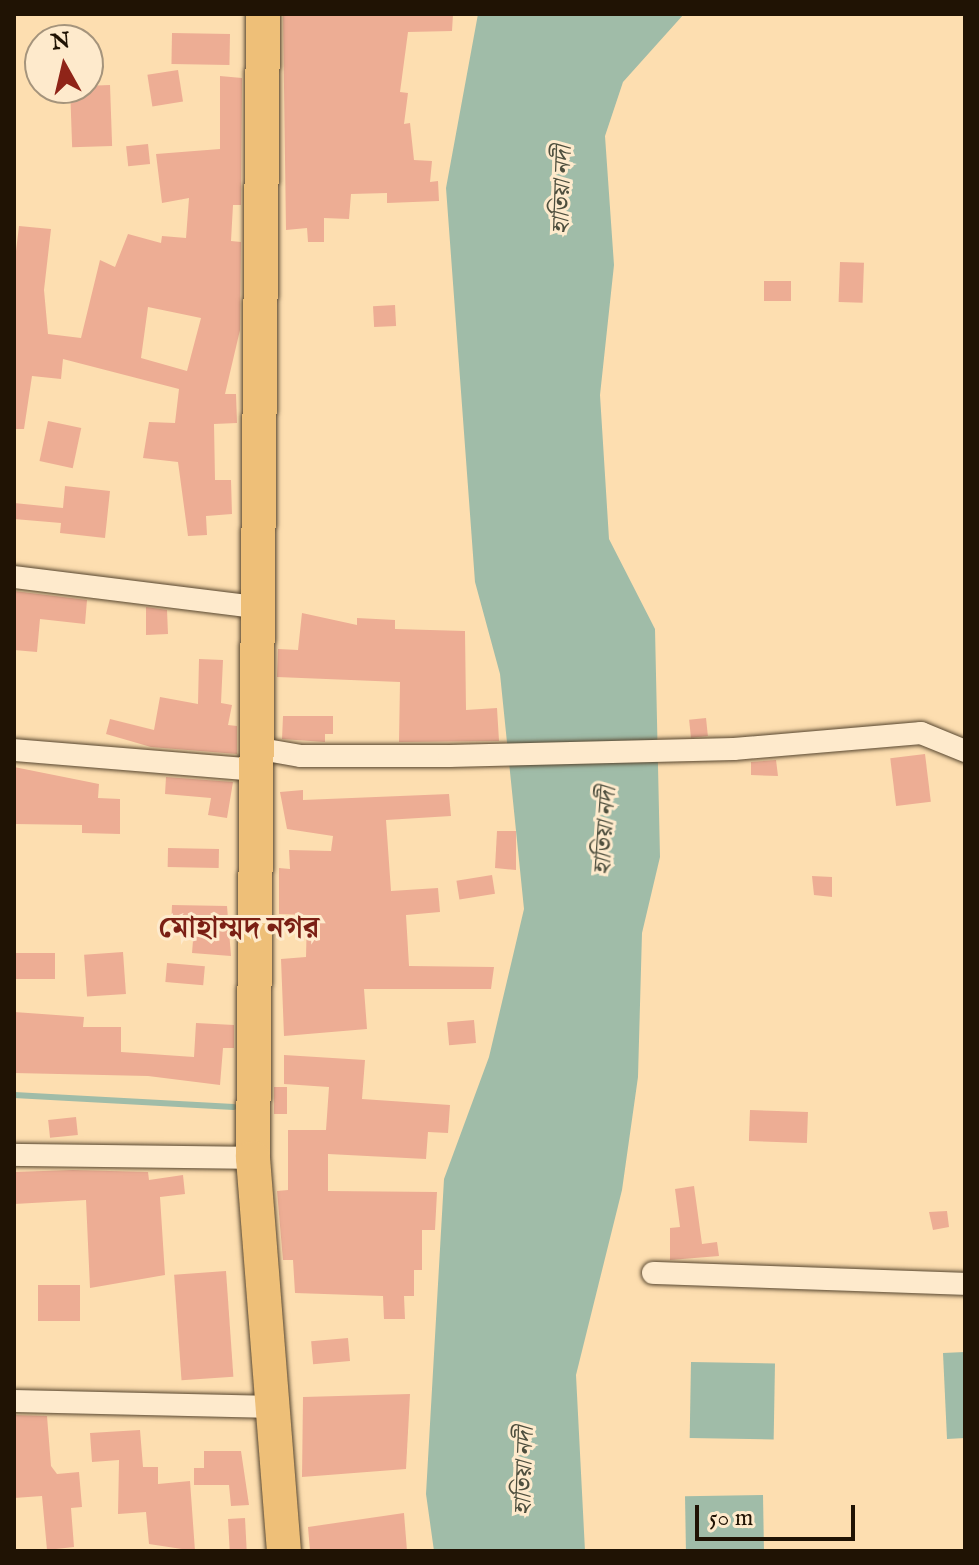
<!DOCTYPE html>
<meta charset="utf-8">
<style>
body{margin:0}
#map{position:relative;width:979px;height:1565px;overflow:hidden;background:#fddeb0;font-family:"IM FELL English","Noto Serif Bengali",serif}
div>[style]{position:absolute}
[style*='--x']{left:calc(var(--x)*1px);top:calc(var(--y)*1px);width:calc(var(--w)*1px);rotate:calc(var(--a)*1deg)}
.water>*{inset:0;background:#a0bca8;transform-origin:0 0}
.stream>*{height:6px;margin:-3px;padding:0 3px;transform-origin:3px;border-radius:3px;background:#a0bca8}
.building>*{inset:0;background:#edad94;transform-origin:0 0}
.roads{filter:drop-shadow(0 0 2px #57462f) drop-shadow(0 0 2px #57462f)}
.street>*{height:22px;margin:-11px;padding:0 11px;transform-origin:11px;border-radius:11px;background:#feeacc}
.primary>*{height:34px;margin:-17px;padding:0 17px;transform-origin:17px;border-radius:17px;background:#eebf78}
span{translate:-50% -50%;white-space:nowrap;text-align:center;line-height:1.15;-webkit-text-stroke:6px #feeacc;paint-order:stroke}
.water-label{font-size:24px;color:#4d4e3d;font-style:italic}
.district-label{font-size:30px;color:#7a1f14;font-weight:700}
.frame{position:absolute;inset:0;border:16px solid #201304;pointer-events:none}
.north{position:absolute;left:24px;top:24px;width:80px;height:80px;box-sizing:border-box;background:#feeacc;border:2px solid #a5947c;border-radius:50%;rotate:352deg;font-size:22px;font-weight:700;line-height:32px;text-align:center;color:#201304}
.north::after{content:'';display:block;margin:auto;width:28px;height:36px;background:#8f2418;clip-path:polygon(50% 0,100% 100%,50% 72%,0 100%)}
.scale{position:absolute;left:695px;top:1505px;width:160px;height:36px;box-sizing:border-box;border:4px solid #201304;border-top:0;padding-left:10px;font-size:24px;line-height:28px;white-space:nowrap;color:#201304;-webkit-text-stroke:6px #feeacc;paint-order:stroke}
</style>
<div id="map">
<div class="water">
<div style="clip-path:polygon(478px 14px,684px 14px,623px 82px,605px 136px,614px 265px,600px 395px,609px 539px,655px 629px,660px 857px,642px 933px,638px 1077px,622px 1190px,576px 1375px,585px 1551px,434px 1551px,426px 1494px,444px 1179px,489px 1057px,524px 909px,500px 674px,475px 582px,446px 188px)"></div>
<div style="clip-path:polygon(965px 1352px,965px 1438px,947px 1439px,943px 1353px)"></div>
<div style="left:691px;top:1362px;width:84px;height:76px;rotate:1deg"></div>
<div style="left:763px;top:1495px;width:56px;height:78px;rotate:89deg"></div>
</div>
<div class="stream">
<div style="--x:14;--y:1095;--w:220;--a:3.1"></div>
</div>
<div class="building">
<div style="clip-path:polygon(283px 14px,453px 14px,452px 31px,408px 32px,400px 92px,408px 93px,404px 124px,410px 123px,414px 160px,432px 161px,430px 182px,438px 181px,439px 201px,387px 203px,387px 193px,351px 194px,349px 219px,324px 218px,324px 242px,308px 242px,307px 228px,286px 230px)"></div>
<div style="left:172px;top:33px;width:58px;height:31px;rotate:1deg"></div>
<div style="left:178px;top:70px;width:32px;height:31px;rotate:81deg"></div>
<div style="clip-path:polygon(evenodd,220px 76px,242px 78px,241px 205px,233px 205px,231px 241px,241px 242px,240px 330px,225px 394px,236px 394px,237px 423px,214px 424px,215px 480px,231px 480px,232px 514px,206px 516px,207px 535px,188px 536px,178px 462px,143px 458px,149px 422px,175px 423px,179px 389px,63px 359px,61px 379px,32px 376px,24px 429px,14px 429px,14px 268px,19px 226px,51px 229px,44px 290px,48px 334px,81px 338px,100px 260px,115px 267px,128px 234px,161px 243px,162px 236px,186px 238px,189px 198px,162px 203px,156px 154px,220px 149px,220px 76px,148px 307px,201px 318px,187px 371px,141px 358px,148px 307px)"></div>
<div style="left:110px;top:85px;width:61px;height:40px;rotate:88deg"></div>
<div style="left:148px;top:144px;width:20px;height:22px;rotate:84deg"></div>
<div style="left:840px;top:262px;width:24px;height:40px;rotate:2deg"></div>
<div style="left:764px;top:281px;width:27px;height:20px"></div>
<div style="left:395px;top:305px;width:21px;height:22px;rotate:87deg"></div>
<div style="left:48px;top:421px;width:34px;height:41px;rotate:12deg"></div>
<div style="clip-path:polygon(65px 486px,110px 491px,105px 538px,60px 533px,61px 523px,14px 519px,14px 503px,63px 508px)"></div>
<div style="clip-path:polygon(14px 591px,87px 600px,85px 624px,40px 619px,37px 652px,14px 650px)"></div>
<div style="clip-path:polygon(146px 607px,167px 610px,168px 634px,146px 635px)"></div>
<div style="clip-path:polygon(302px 613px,357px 625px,357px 618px,395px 620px,395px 629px,465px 631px,466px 710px,497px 708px,499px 741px,399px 742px,400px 682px,277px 677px,278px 649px,298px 650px)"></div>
<div style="clip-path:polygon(199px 659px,223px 660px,221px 703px,232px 705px,228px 725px,237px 726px,237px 754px,151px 747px,106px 734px,110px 719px,154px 730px,160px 697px,198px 704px)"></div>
<div style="clip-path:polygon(283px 716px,333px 716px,333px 734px,325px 734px,325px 742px,282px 739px)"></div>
<div style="left:706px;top:718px;width:18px;height:17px;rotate:84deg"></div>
<div style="left:925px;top:754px;width:48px;height:35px;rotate:83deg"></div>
<div style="clip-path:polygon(776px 760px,778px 776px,751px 775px,751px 762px)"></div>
<div style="clip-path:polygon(14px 767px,99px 784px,98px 798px,120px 799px,120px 834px,82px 833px,82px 825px,14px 824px)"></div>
<div style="clip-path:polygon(166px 777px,233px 782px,227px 818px,208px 815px,211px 798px,165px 794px)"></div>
<div style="clip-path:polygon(303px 790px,303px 800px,449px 794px,451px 816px,386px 820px,391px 891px,438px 888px,440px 912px,406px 915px,409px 966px,494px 967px,491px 989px,364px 989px,367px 1029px,284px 1036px,281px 959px,306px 957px,307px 915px,279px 914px,279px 868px,290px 869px,289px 850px,331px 851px,333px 836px,287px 829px,280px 792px)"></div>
<div style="clip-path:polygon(497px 831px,516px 831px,516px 870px,495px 868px)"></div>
<div style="left:168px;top:848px;width:51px;height:19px;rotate:1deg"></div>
<div style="left:492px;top:875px;width:19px;height:36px;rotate:81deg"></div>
<div style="clip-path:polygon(812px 876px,832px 877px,832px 897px,814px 895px)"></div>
<div style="clip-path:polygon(172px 905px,227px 906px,231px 956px,192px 953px,194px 928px,171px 927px)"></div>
<div style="left:123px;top:952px;width:42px;height:39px;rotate:86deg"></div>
<div style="left:16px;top:953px;width:39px;height:26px"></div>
<div style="left:167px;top:963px;width:38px;height:19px;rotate:5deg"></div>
<div style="clip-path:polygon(14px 1012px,84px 1017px,83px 1027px,121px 1027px,121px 1052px,194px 1057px,196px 1023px,234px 1025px,234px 1048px,223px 1048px,220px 1085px,148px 1076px,14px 1073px)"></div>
<div style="left:474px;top:1020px;width:23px;height:27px;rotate:85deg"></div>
<div style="clip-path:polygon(284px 1055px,365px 1060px,362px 1099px,450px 1105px,448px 1133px,428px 1132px,426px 1159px,328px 1154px,328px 1191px,437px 1192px,435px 1230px,422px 1230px,422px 1270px,414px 1270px,414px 1296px,404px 1296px,405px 1319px,384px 1319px,383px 1296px,295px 1293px,293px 1260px,283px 1260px,277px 1191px,288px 1190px,288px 1130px,326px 1130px,329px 1087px,284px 1084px)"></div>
<div style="left:274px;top:1087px;width:13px;height:27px"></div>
<div style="left:750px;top:1110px;width:58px;height:31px;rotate:2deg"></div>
<div style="left:76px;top:1117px;width:18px;height:28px;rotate:84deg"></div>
<div style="clip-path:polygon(73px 1170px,148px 1172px,149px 1180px,183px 1175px,185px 1194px,160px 1197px,165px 1275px,90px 1288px,86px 1200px,14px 1204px,14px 1172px)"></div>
<div style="clip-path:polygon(694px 1186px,702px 1244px,717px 1242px,719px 1256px,670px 1260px,670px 1228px,680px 1227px,675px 1189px)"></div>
<div style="clip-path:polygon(947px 1211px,949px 1227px,933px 1230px,929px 1212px)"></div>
<div style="left:226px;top:1271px;width:106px;height:52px;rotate:86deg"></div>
<div style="left:38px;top:1285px;width:42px;height:36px"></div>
<div style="left:348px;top:1338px;width:23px;height:37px;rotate:85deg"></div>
<div style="clip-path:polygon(410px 1394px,406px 1469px,302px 1477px,303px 1397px)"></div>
<div style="clip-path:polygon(14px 1415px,47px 1416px,51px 1466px,57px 1474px,79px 1472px,82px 1507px,71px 1508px,74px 1547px,47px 1550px,42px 1496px,14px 1498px)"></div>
<div style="clip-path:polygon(140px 1430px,143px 1467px,158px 1467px,158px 1484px,190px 1481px,195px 1551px,149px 1544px,146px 1512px,118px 1514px,119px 1460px,92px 1462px,90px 1433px)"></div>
<div style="clip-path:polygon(204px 1451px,241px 1451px,249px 1505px,231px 1506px,229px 1485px,194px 1485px,194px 1468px,204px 1468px)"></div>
<div style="clip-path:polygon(404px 1513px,407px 1551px,310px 1551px,308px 1527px)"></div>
<div style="left:245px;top:1518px;width:33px;height:17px;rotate:87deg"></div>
</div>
<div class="roads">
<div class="street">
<div style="--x:14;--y:577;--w:244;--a:7.1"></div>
<div style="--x:255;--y:748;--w:47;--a:9.9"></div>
<div style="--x:301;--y:756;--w:148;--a:0"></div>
<div style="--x:449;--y:756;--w:285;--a:-1.4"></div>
<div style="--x:734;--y:749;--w:188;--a:-4.9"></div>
<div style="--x:921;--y:733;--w:48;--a:22.2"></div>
<div style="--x:14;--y:750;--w:242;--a:4.7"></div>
<div style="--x:14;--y:1155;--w:239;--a:0.7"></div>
<div style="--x:653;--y:1273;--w:312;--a:2"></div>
<div style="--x:14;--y:1401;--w:261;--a:1.3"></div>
</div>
<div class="primary">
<div style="--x:263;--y:14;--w:1144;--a:90.5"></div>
<div style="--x:253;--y:1158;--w:394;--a:85.5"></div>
</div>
</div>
<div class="water-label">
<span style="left:563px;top:190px;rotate:-88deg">হাতিয়া নদী</span>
<span style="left:606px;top:831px;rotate:-86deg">হাতিয়া নদী</span>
<span style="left:525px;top:1471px;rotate:-88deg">হাতিয়া নদী</span>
</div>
<div class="district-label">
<span style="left:239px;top:929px">মোহাম্মদ নগর</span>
</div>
<div class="frame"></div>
<div class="north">N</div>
<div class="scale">50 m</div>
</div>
